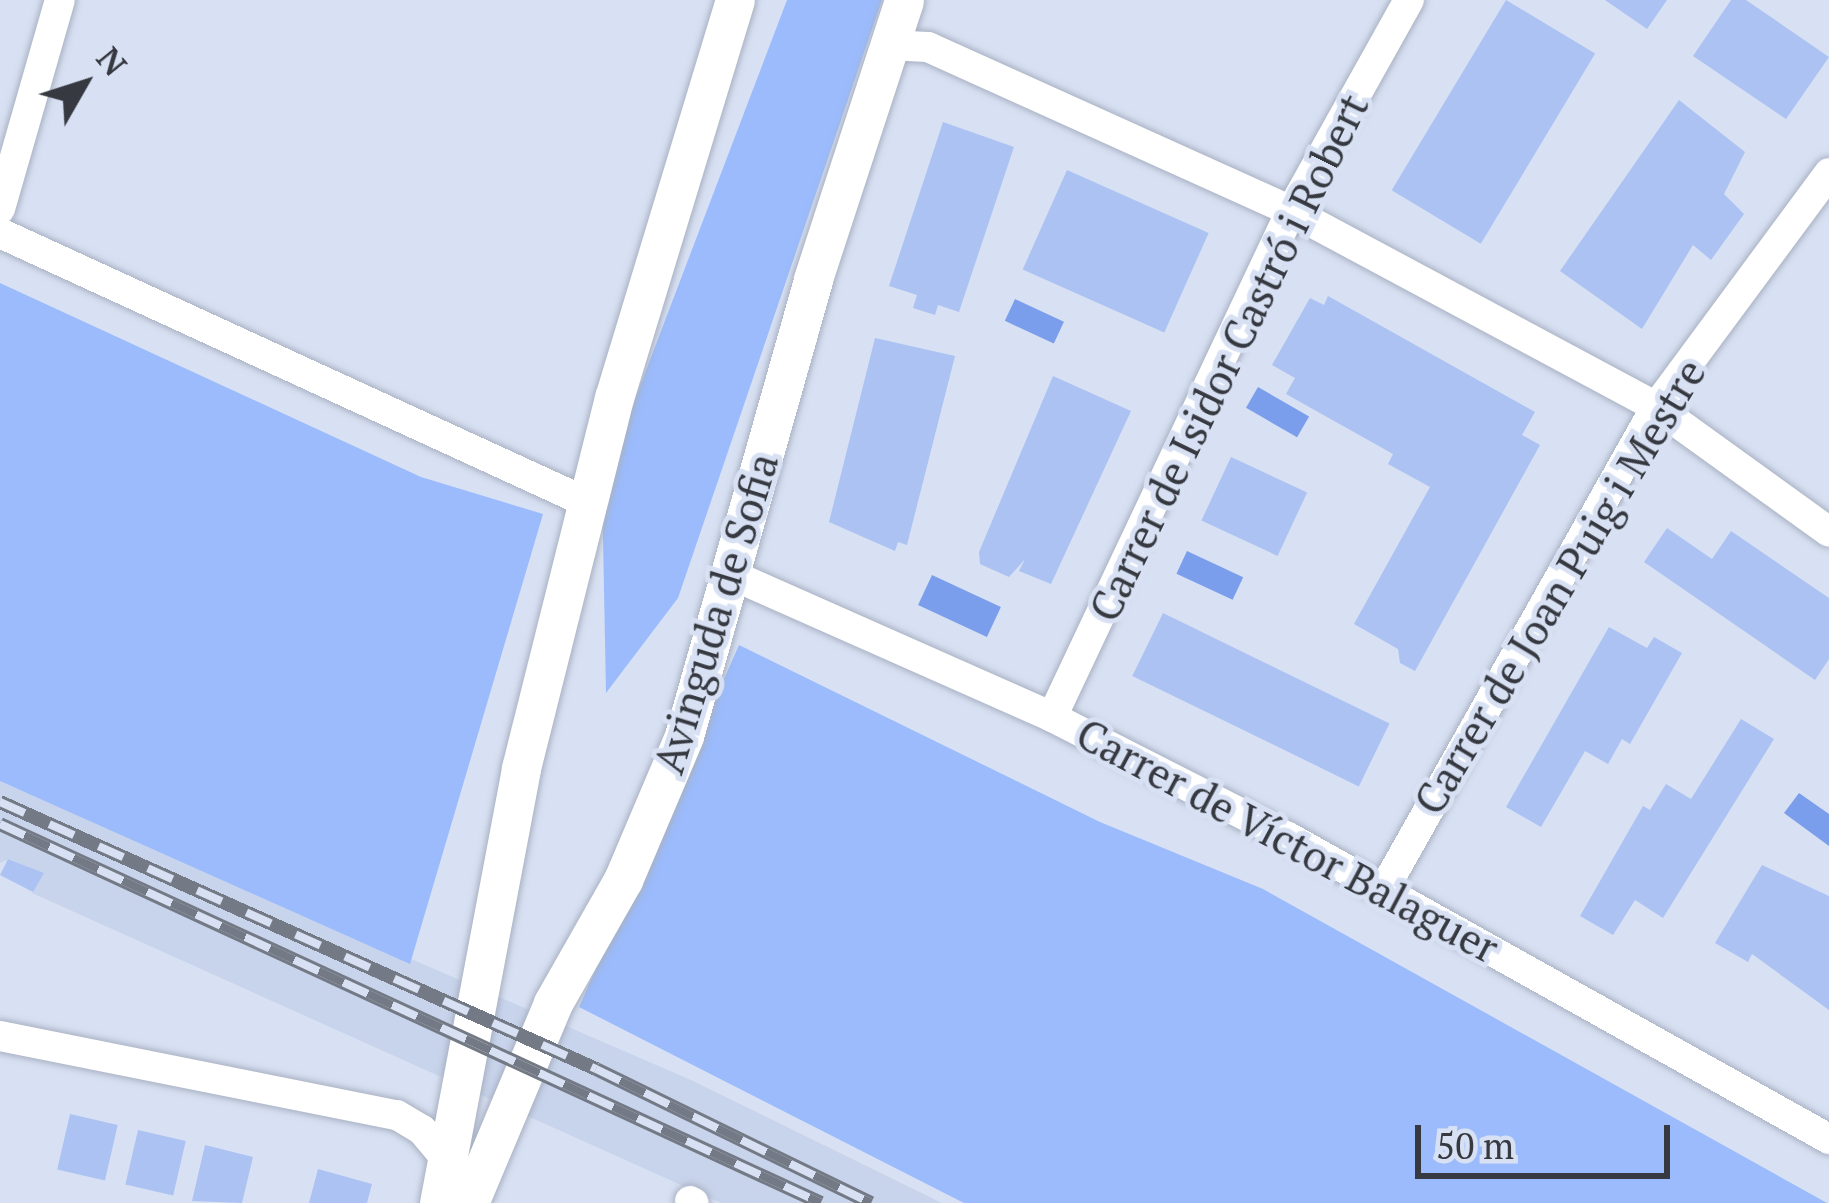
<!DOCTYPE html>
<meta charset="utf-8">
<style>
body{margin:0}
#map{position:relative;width:1829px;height:1203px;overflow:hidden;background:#d8e1f3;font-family:"PT Serif",serif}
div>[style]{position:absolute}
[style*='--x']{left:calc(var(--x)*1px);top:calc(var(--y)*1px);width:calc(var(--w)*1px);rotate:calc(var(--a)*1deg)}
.built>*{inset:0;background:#c8d4ec}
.green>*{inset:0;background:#9bbbfc}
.water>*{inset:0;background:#7a9eec;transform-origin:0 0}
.building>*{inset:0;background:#abc2f2;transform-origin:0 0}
.roads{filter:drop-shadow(0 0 3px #a8b1c2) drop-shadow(0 0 3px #a8b1c2)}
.minor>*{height:30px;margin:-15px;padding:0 15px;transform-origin:15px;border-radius:15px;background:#fff}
.tertiary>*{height:39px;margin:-19.5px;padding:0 19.5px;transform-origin:19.5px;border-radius:19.5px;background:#fff}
.rail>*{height:14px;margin-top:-7px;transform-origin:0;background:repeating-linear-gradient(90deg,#d8e1f3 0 27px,#747a85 0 54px);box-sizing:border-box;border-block:3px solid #747a85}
span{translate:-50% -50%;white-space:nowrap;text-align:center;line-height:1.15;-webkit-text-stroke:10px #d8e1f3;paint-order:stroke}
.street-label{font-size:42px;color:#363940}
.north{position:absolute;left:24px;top:24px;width:120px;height:120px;-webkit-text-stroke:9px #d8e1f3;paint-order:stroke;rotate:51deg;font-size:33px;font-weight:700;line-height:48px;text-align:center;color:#363940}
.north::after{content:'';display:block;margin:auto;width:42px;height:54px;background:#363940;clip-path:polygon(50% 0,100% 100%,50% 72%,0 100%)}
.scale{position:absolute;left:1415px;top:1125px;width:255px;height:54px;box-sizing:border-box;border:6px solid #363940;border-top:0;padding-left:15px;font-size:36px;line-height:42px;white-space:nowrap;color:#363940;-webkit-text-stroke:9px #d8e1f3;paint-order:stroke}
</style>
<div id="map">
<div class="built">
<div style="clip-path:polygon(0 781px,691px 1080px,942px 1203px,721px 1203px,32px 893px,43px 873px,9px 859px,0 863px)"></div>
</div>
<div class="green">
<div style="clip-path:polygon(787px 0,882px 0,678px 598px,606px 693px,602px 486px)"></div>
<div style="clip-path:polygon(0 283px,421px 477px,543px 514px,410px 964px,0 781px)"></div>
<div style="clip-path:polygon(739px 645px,1100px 822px,1263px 889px,1827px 1203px,964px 1203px,579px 1007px)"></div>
</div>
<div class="water">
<div style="left:1015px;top:299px;width:54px;height:24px;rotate:25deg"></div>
<div style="left:1258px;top:387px;width:59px;height:24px;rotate:30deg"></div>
<div style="left:1187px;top:551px;width:62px;height:25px;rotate:25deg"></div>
<div style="left:932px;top:575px;width:76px;height:33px;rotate:25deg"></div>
<div style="clip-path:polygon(1799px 793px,1829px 814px,1829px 846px,1784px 813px)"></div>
</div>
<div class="building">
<div style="left:1506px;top:0;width:104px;height:222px;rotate:31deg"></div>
<div style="clip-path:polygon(1605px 0,1667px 0,1647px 29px)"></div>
<div style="clip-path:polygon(1731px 0,1746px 0,1829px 57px,1786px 119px,1693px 56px)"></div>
<div style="clip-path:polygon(1679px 100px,1745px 152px,1724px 194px,1744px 214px,1711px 260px,1693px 245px,1642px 329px,1560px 271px)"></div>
<div style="clip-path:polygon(943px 122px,1014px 147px,959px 312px,938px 305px,935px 315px,913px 308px,917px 295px,889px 286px)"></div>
<div style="left:1067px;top:170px;width:155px;height:109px;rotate:24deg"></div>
<div style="clip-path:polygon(1328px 296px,1535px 412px,1522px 435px,1540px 445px,1415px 671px,1400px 663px,1398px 649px,1354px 624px,1430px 487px,1388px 464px,1393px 454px,1286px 394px,1295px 378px,1272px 365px,1310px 298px,1324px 305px)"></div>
<div style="clip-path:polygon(875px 338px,955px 356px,907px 545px,898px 542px,895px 551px,829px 522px)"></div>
<div style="clip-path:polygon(1053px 376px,1131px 411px,1051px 584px,1019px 571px,1025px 559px,1009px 577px,980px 564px,979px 552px)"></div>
<div style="left:1231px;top:457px;width:84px;height:70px;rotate:25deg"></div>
<div style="clip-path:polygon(1667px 528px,1712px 559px,1731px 531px,1829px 598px,1829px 659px,1815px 680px,1644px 562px)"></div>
<div style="left:1163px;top:613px;width:252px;height:70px;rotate:26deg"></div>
<div style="clip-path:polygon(1609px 627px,1647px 648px,1654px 637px,1682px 653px,1630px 744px,1622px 739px,1608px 764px,1585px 751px,1541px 827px,1506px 807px)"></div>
<div style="clip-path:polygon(1741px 719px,1774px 739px,1663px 918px,1635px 900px,1613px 935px,1580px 916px,1643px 806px,1650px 810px,1666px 784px,1691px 799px)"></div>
<div style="clip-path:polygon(8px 859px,44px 873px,33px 892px,0 875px)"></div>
<div style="clip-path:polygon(1762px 865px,1829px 896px,1829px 1010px,1752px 954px,1748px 962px,1715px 943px)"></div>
<div style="left:70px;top:1114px;width:49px;height:57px;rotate:13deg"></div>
<div style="left:138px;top:1130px;width:49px;height:56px;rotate:13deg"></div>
<div style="clip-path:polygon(205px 1145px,253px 1157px,242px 1203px,192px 1201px)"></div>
<div style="clip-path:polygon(318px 1169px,372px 1184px,367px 1203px,309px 1203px)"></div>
</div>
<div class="roads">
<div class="minor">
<div style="--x:887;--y:45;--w:41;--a:2.8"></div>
<div style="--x:928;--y:47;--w:398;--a:24.3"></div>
<div style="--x:1291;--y:211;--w:414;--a:28.2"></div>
<div style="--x:1656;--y:407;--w:213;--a:35.8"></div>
<div style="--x:0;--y:209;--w:217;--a:-74"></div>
<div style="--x:0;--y:233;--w:647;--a:24.66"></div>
<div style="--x:730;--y:574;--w:352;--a:23.9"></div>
<div style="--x:1052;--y:717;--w:265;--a:27"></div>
<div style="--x:1288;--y:837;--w:620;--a:29.17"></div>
<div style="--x:1052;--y:717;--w:560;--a:-64.72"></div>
<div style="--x:1291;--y:211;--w:242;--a:-60.8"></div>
<div style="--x:1384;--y:889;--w:553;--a:-60.56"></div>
<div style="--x:1656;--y:407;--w:291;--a:-53.5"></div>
<div style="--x:0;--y:1036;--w:405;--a:11.3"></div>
<div style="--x:397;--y:1115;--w:29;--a:31"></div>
<div style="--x:422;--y:1130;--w:38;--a:50"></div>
<div style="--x:690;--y:1201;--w:4;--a:27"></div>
</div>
<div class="tertiary">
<div style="--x:439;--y:1203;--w:443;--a:-79.3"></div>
<div style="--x:521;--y:768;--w:382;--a:-75.9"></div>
<div style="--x:614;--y:398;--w:416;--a:-73.1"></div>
<div style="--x:469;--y:1203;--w:217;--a:-67.2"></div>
<div style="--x:553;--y:1003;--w:142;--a:-60.4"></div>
<div style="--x:623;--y:880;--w:156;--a:-67"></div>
<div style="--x:684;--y:736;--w:475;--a:-74.2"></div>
<div style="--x:813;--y:279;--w:293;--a:-71.9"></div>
</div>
</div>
<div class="rail">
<div style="--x:0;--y:802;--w:653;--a:24.13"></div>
<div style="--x:596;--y:1069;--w:306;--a:26"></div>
<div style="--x:0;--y:824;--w:904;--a:24.78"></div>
</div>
<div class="street-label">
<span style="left:1228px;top:357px;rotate:-64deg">Carrer de Isidor Castró i Robert</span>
<span style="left:1559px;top:586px;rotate:-59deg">Carrer de Joan Puig i Mestre</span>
<span style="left:715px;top:613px;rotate:-73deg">Avinguda de Sofia</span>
<span style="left:1288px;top:840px;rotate:28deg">Carrer de Víctor Balaguer</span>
</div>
<div class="north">N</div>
<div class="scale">50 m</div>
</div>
